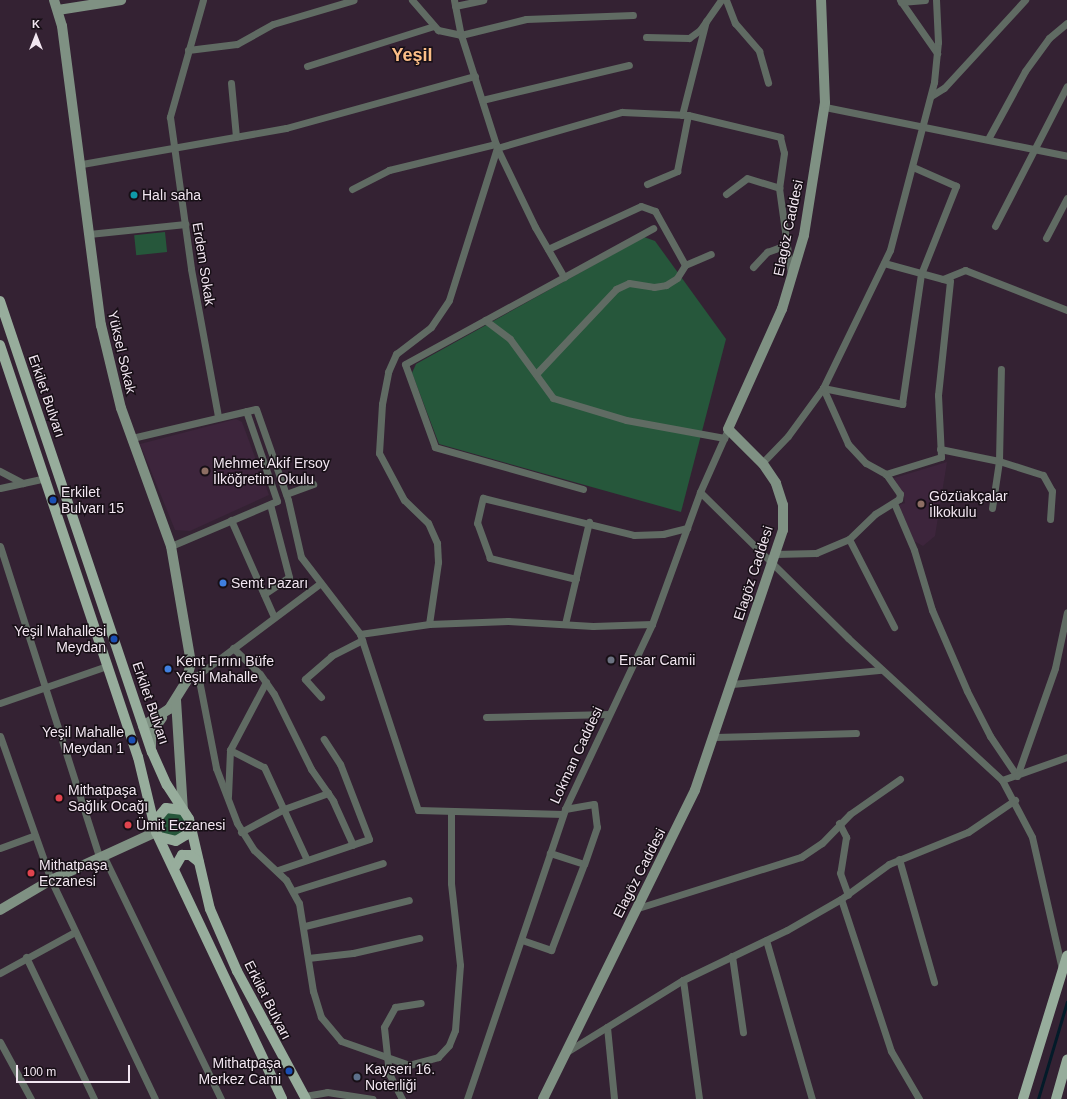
<!DOCTYPE html>
<meta charset="utf-8">
<style>
body{margin:0}
#map{position:relative;width:1067px;height:1099px;overflow:hidden;background:#342233;font-family:Helvetica,sans-serif}
div>[style]{position:absolute}
[style*='--x']{left:calc(var(--x)*1px);top:calc(var(--y)*1px);width:calc(var(--w)*1px);rotate:calc(var(--a)*1deg)}
.built>*{inset:0;background:#3d253c}
.green>*{inset:0;background:#26573b;transform-origin:0 0}
.round{border-radius:50%}
.stream>*{height:2.5px;margin:-1.25px;padding:0 1.25px;transform-origin:1.25px;border-radius:1.25px;background:#031b29}
.street>*{height:7px;margin:-3.5px;padding:0 3.5px;transform-origin:3.5px;border-radius:3.5px;background:#606b63}
.secondary>*{height:10px;margin:-5px;padding:0 5px;transform-origin:5px;border-radius:5px;background:#7f9183}
.primary>*{height:10px;margin:-5px;padding:0 5px;transform-origin:5px;border-radius:5px;background:#97ad9c}
.dots>*{width:11px;height:11px;translate:-50% -50%;box-sizing:border-box;border:2px solid #170f16;border-radius:50%}
span{translate:-50% -50%;white-space:nowrap;text-align:center;line-height:1.15;-webkit-text-stroke:3px #170f16;paint-order:stroke}
.poi-label{font-size:14px;color:#f2e6f1}
.left{translate:0 -50%;text-align:left}
.right{translate:-100% -50%;text-align:right}
.street-label{font-size:14px;color:#f2e6f1}
.district-label{font-size:18px;color:#fbbe87;font-weight:700}
.north{position:absolute;left:16px;top:16px;width:40px;height:40px;-webkit-text-stroke:3px #170f16;paint-order:stroke;rotate:0deg;font-size:11px;font-weight:700;line-height:16px;text-align:center;color:#f2e6f1}
.north::after{content:'';display:block;margin:auto;width:14px;height:18px;background:#f2e6f1;clip-path:polygon(50% 0,100% 100%,50% 72%,0 100%)}
.scale{position:absolute;left:16px;top:1065px;width:114px;height:18px;box-sizing:border-box;border:2px solid #f2e6f1;border-top:0;padding-left:5px;font-size:12px;line-height:14px;white-space:nowrap;color:#f2e6f1;-webkit-text-stroke:3px #170f16;paint-order:stroke}
</style>
<div id="map">
<div class="built">
<div style="clip-path:polygon(236px 419px,242px 422px,269px 495px,190px 531px,175px 530px,140px 444px)"></div>
<div style="clip-path:polygon(947px 462px,935px 536px,923px 546px,914px 541px,899px 505px,905px 503px,904px 497px,894px 478px)"></div>
</div>
<div class="green">
<div style="left:165px;top:232px;width:20px;height:31px;rotate:84deg"></div>
<div style="clip-path:polygon(644px 237px,655px 241px,726px 339px,681px 512px,439px 444px,412px 373px,416px 364px)"></div>
<div class="round" style="left:159px;top:811px;width:26px;height:26px"></div>
</div>
<div class="stream">
<div style="--x:1038;--y:1099;--w:101;--a:-73.4"></div>
</div>
<div class="street">
<div style="--x:203;--y:0;--w:122;--a:105.8"></div>
<div style="--x:170;--y:117;--w:153;--a:82.1"></div>
<div style="--x:191;--y:269;--w:149;--a:79.6"></div>
<div style="--x:412;--y:0;--w:40;--a:49"></div>
<div style="--x:438;--y:30;--w:24;--a:12"></div>
<div style="--x:461;--y:35;--w:67;--a:-13.8"></div>
<div style="--x:526;--y:19;--w:107;--a:-2.1"></div>
<div style="--x:454;--y:0;--w:36;--a:79"></div>
<div style="--x:461;--y:35;--w:119;--a:72.3"></div>
<div style="--x:497;--y:148;--w:88;--a:64.3"></div>
<div style="--x:535;--y:227;--w:58;--a:59.9"></div>
<div style="--x:726;--y:0;--w:25;--a:69"></div>
<div style="--x:735;--y:23;--w:37;--a:49"></div>
<div style="--x:759;--y:51;--w:33;--a:74"></div>
<div style="--x:900;--y:0;--w:65;--a:55.1"></div>
<div style="--x:901;--y:2;--w:24;--a:-5"></div>
<div style="--x:455;--y:6;--w:29;--a:-12"></div>
<div style="--x:646;--y:37;--w:43;--a:1.3"></div>
<div style="--x:689;--y:38;--w:14;--a:-36"></div>
<div style="--x:700;--y:30;--w:37;--a:-55"></div>
<div style="--x:188;--y:50;--w:49;--a:-7"></div>
<div style="--x:237;--y:44;--w:41;--a:-29.1"></div>
<div style="--x:273;--y:24;--w:84;--a:-16.5"></div>
<div style="--x:307;--y:66;--w:133;--a:-17.5"></div>
<div style="--x:231;--y:83;--w:54;--a:84.7"></div>
<div style="--x:931;--y:96;--w:15;--a:-32"></div>
<div style="--x:944;--y:88;--w:120;--a:-47.4"></div>
<div style="--x:482;--y:100;--w:151;--a:-13.4"></div>
<div style="--x:825;--y:107;--w:247;--a:11.4"></div>
<div style="--x:682;--y:115;--w:97;--a:-75.7"></div>
<div style="--x:988;--y:139;--w:77;--a:-61.4"></div>
<div style="--x:1025;--y:71;--w:41;--a:-54"></div>
<div style="--x:1049;--y:38;--w:23;--a:-40"></div>
<div style="--x:82;--y:164;--w:207;--a:-10"></div>
<div style="--x:286;--y:128;--w:196;--a:-15.4"></div>
<div style="--x:647;--y:184;--w:33;--a:-23"></div>
<div style="--x:677;--y:171;--w:57;--a:-78.9"></div>
<div style="--x:352;--y:189;--w:42;--a:-27.2"></div>
<div style="--x:389;--y:170;--w:110;--a:-13.7"></div>
<div style="--x:726;--y:194;--w:26;--a:-37"></div>
<div style="--x:747;--y:178;--w:34;--a:17"></div>
<div style="--x:995;--y:226;--w:157;--a:-62.8"></div>
<div style="--x:89;--y:234;--w:97;--a:-5.9"></div>
<div style="--x:1046;--y:238;--w:45;--a:-62.3"></div>
<div style="--x:548;--y:249;--w:102;--a:-24.8"></div>
<div style="--x:641;--y:206;--w:15;--a:20"></div>
<div style="--x:655;--y:211;--w:62;--a:60.9"></div>
<div style="--x:884;--y:263;--w:68;--a:15.3"></div>
<div style="--x:950;--y:281;--w:115;--a:96"></div>
<div style="--x:938;--y:395;--w:62;--a:87.2"></div>
<div style="--x:941;--y:457;--w:58;--a:162.8"></div>
<div style="--x:753;--y:267;--w:21;--a:-47"></div>
<div style="--x:767;--y:252;--w:20;--a:-20"></div>
<div style="--x:943;--y:279;--w:24;--a:-22"></div>
<div style="--x:965;--y:270;--w:110;--a:21.4"></div>
<div style="--x:485;--y:320;--w:31;--a:37"></div>
<div style="--x:510;--y:339;--w:73;--a:53.9"></div>
<div style="--x:553;--y:398;--w:76;--a:16.8"></div>
<div style="--x:626;--y:420;--w:100;--a:10.4"></div>
<div style="--x:536;--y:374;--w:117;--a:-46.7"></div>
<div style="--x:616;--y:289;--w:14;--a:-25"></div>
<div style="--x:629;--y:283;--w:25;--a:9"></div>
<div style="--x:654;--y:287;--w:12;--a:-9"></div>
<div style="--x:666;--y:285;--w:13;--a:-32"></div>
<div style="--x:677;--y:278;--w:15;--a:-58"></div>
<div style="--x:685;--y:265;--w:28;--a:-23"></div>
<div style="--x:823;--y:388;--w:81;--a:11.4"></div>
<div style="--x:902;--y:404;--w:131;--a:-81.7"></div>
<div style="--x:921;--y:274;--w:95;--a:-68.3"></div>
<div style="--x:956;--y:186;--w:47;--a:-156.2"></div>
<div style="--x:823;--y:388;--w:61;--a:65.9"></div>
<div style="--x:848;--y:444;--w:26;--a:47"></div>
<div style="--x:866;--y:463;--w:23;--a:29"></div>
<div style="--x:886;--y:474;--w:24;--a:55"></div>
<div style="--x:900;--y:494;--w:5;--a:101"></div>
<div style="--x:899;--y:499;--w:28;--a:148"></div>
<div style="--x:875;--y:514;--w:36;--a:136"></div>
<div style="--x:849;--y:539;--w:99;--a:62.9"></div>
<div style="--x:132;--y:438;--w:127;--a:-13.2"></div>
<div style="--x:256;--y:409;--w:96;--a:70.6"></div>
<div style="--x:288;--y:500;--w:58;--a:77.2"></div>
<div style="--x:301;--y:557;--w:97;--a:52.5"></div>
<div style="--x:360;--y:634;--w:185;--a:71.8"></div>
<div style="--x:418;--y:810;--w:145;--a:1.6"></div>
<div style="--x:940;--y:449;--w:60;--a:11.5"></div>
<div style="--x:999;--y:461;--w:46;--a:17.7"></div>
<div style="--x:1043;--y:475;--w:18;--a:61"></div>
<div style="--x:1052;--y:491;--w:28;--a:94"></div>
<div style="--x:762;--y:463;--w:37;--a:-46"></div>
<div style="--x:788;--y:436;--w:59;--a:-53.9"></div>
<div style="--x:823;--y:388;--w:153;--a:-64.1"></div>
<div style="--x:890;--y:250;--w:174;--a:-75.3"></div>
<div style="--x:934;--y:82;--w:40;--a:-84.3"></div>
<div style="--x:938;--y:42;--w:42;--a:-92.7"></div>
<div style="--x:0;--y:471;--w:26;--a:28"></div>
<div style="--x:0;--y:488;--w:47;--a:-12.3"></div>
<div style="--x:583;--y:489;--w:154;--a:-164.2"></div>
<div style="--x:435;--y:447;--w:88;--a:-109.9"></div>
<div style="--x:405;--y:364;--w:283;--a:-28.7"></div>
<div style="--x:700;--y:492;--w:208;--a:44.6"></div>
<div style="--x:848;--y:638;--w:209;--a:42.7"></div>
<div style="--x:1002;--y:780;--w:64;--a:62.2"></div>
<div style="--x:1032;--y:837;--w:135;--a:77.2"></div>
<div style="--x:286;--y:494;--w:29;--a:-20"></div>
<div style="--x:894;--y:503;--w:51;--a:66.9"></div>
<div style="--x:914;--y:550;--w:63;--a:73.3"></div>
<div style="--x:932;--y:610;--w:88;--a:66.6"></div>
<div style="--x:967;--y:691;--w:51;--a:62.9"></div>
<div style="--x:990;--y:736;--w:48;--a:56"></div>
<div style="--x:992;--y:508;--w:48;--a:-81.5"></div>
<div style="--x:999;--y:461;--w:92;--a:-88.8"></div>
<div style="--x:231;--y:520;--w:106;--a:66.1"></div>
<div style="--x:0;--y:546;--w:326;--a:72.3"></div>
<div style="--x:171;--y:546;--w:115;--a:-23"></div>
<div style="--x:277;--y:501;--w:95;--a:-109"></div>
<div style="--x:775;--y:554;--w:41;--a:-1.4"></div>
<div style="--x:816;--y:553;--w:36;--a:-23"></div>
<div style="--x:576;--y:579;--w:89;--a:-166.3"></div>
<div style="--x:490;--y:558;--w:37;--a:-110"></div>
<div style="--x:477;--y:523;--w:26;--a:-77"></div>
<div style="--x:483;--y:498;--w:155;--a:13.8"></div>
<div style="--x:634;--y:535;--w:29;--a:-2"></div>
<div style="--x:663;--y:534;--w:25;--a:-14"></div>
<div style="--x:264;--y:594;--w:30;--a:-34"></div>
<div style="--x:289;--y:577;--w:75;--a:-104.6"></div>
<div style="--x:429;--y:624;--w:63;--a:-81.7"></div>
<div style="--x:438;--y:562;--w:19;--a:-93"></div>
<div style="--x:437;--y:543;--w:22;--a:-114"></div>
<div style="--x:428;--y:523;--w:33;--a:-136"></div>
<div style="--x:404;--y:500;--w:53;--a:-118"></div>
<div style="--x:379;--y:453;--w:49;--a:-86.5"></div>
<div style="--x:382;--y:404;--w:33;--a:-79"></div>
<div style="--x:388;--y:372;--w:20;--a:-66"></div>
<div style="--x:396;--y:354;--w:44;--a:-37.6"></div>
<div style="--x:431;--y:327;--w:32;--a:-56"></div>
<div style="--x:449;--y:300;--w:159;--a:-72.5"></div>
<div style="--x:497;--y:148;--w:130;--a:-16.1"></div>
<div style="--x:622;--y:112;--w:66;--a:2.6"></div>
<div style="--x:688;--y:115;--w:95;--a:13.4"></div>
<div style="--x:780;--y:137;--w:16;--a:76"></div>
<div style="--x:784;--y:153;--w:35;--a:98"></div>
<div style="--x:779;--y:188;--w:88;--a:82.1"></div>
<div style="--x:565;--y:624;--w:105;--a:-76.8"></div>
<div style="--x:360;--y:634;--w:70;--a:-8.2"></div>
<div style="--x:429;--y:624;--w:79;--a:-2.2"></div>
<div style="--x:508;--y:621;--w:85;--a:3.4"></div>
<div style="--x:593;--y:626;--w:59;--a:-1.9"></div>
<div style="--x:233;--y:648;--w:37;--a:44"></div>
<div style="--x:260;--y:674;--w:24;--a:55"></div>
<div style="--x:274;--y:694;--w:84;--a:63.7"></div>
<div style="--x:311;--y:769;--w:39;--a:55"></div>
<div style="--x:333;--y:801;--w:48;--a:65.6"></div>
<div style="--x:198;--y:675;--w:151;--a:-36.9"></div>
<div style="--x:189;--y:676;--w:9;--a:-6"></div>
<div style="--x:198;--y:675;--w:95;--a:79"></div>
<div style="--x:216;--y:768;--w:59;--a:69.1"></div>
<div style="--x:237;--y:823;--w:32;--a:58"></div>
<div style="--x:254;--y:850;--w:44;--a:43.2"></div>
<div style="--x:286;--y:880;--w:26;--a:61"></div>
<div style="--x:299;--y:903;--w:89;--a:81"></div>
<div style="--x:313;--y:991;--w:27;--a:73"></div>
<div style="--x:321;--y:1017;--w:31;--a:50"></div>
<div style="--x:341;--y:1041;--w:72;--a:19.4"></div>
<div style="--x:409;--y:1065;--w:30;--a:-15"></div>
<div style="--x:438;--y:1057;--w:16;--a:-47"></div>
<div style="--x:449;--y:1045;--w:16;--a:-68"></div>
<div style="--x:455;--y:1030;--w:65;--a:-85.6"></div>
<div style="--x:460;--y:965;--w:82;--a:-96.3"></div>
<div style="--x:451;--y:883;--w:72;--a:-90"></div>
<div style="--x:732;--y:684;--w:150;--a:-5.4"></div>
<div style="--x:321;--y:697;--w:24;--a:-132"></div>
<div style="--x:305;--y:679;--w:35;--a:-41"></div>
<div style="--x:331;--y:656;--w:35;--a:-27"></div>
<div style="--x:0;--y:703;--w:113;--a:-19.1"></div>
<div style="--x:486;--y:717;--w:123;--a:-1.4"></div>
<div style="--x:0;--y:736;--w:153;--a:70.5"></div>
<div style="--x:51;--y:880;--w:242;--a:64.6"></div>
<div style="--x:715;--y:737;--w:141;--a:-1.6"></div>
<div style="--x:230;--y:750;--w:38;--a:27"></div>
<div style="--x:264;--y:767;--w:102;--a:65.2"></div>
<div style="--x:1017;--y:776;--w:114;--a:-70.6"></div>
<div style="--x:1055;--y:668;--w:57;--a:-77.9"></div>
<div style="--x:1002;--y:780;--w:69;--a:-19.5"></div>
<div style="--x:228;--y:796;--w:46;--a:-87.5"></div>
<div style="--x:230;--y:750;--w:77;--a:-62.1"></div>
<div style="--x:565;--y:809;--w:29;--a:-10"></div>
<div style="--x:594;--y:804;--w:23;--a:83"></div>
<div style="--x:597;--y:827;--w:39;--a:109"></div>
<div style="--x:839;--y:823;--w:16;--a:63"></div>
<div style="--x:846;--y:837;--w:36;--a:99"></div>
<div style="--x:840;--y:873;--w:23;--a:70"></div>
<div style="--x:241;--y:832;--w:49;--a:-28.1"></div>
<div style="--x:284;--y:809;--w:47;--a:-20"></div>
<div style="--x:0;--y:848;--w:37;--a:-20"></div>
<div style="--x:103;--y:855;--w:271;--a:64.2"></div>
<div style="--x:899;--y:859;--w:128;--a:74.1"></div>
<div style="--x:278;--y:870;--w:96;--a:-18.8"></div>
<div style="--x:369;--y:839;--w:80;--a:-111.1"></div>
<div style="--x:340;--y:764;--w:30;--a:-123"></div>
<div style="--x:293;--y:891;--w:94;--a:-17.3"></div>
<div style="--x:841;--y:899;--w:160;--a:71.8"></div>
<div style="--x:891;--y:1051;--w:56;--a:59.7"></div>
<div style="--x:638;--y:908;--w:171;--a:-17.4"></div>
<div style="--x:801;--y:857;--w:25;--a:-34"></div>
<div style="--x:822;--y:843;--w:40;--a:-46"></div>
<div style="--x:850;--y:814;--w:61;--a:-35"></div>
<div style="--x:305;--y:926;--w:107;--a:-14"></div>
<div style="--x:522;--y:940;--w:31;--a:19"></div>
<div style="--x:551;--y:950;--w:92;--a:-69"></div>
<div style="--x:584;--y:864;--w:36;--a:-162"></div>
<div style="--x:766;--y:940;--w:166;--a:73.9"></div>
<div style="--x:732;--y:956;--w:77;--a:81.8"></div>
<div style="--x:26;--y:957;--w:157;--a:64.4"></div>
<div style="--x:308;--y:958;--w:45;--a:-6.3"></div>
<div style="--x:353;--y:953;--w:68;--a:-12.8"></div>
<div style="--x:0;--y:973;--w:85;--a:-28.7"></div>
<div style="--x:683;--y:980;--w:120;--a:82.3"></div>
<div style="--x:607;--y:1027;--w:72;--a:84.4"></div>
<div style="--x:0;--y:1042;--w:65;--a:61.5"></div>
<div style="--x:568;--y:1051;--w:135;--a:-31.7"></div>
<div style="--x:683;--y:980;--w:115;--a:-25.7"></div>
<div style="--x:787;--y:930;--w:62;--a:-29.9"></div>
<div style="--x:841;--y:899;--w:59;--a:-36.1"></div>
<div style="--x:889;--y:864;--w:85;--a:-22.1"></div>
<div style="--x:968;--y:832;--w:57;--a:-34.2"></div>
<div style="--x:305;--y:1096;--w:22;--a:-10"></div>
<div style="--x:327;--y:1092;--w:46;--a:8.8"></div>
<div style="--x:402;--y:1099;--w:28;--a:-117"></div>
<div style="--x:389;--y:1074;--w:47;--a:-96.1"></div>
<div style="--x:384;--y:1027;--w:23;--a:-61"></div>
<div style="--x:395;--y:1007;--w:26;--a:-9"></div>
<div style="--x:467;--y:1099;--w:306;--a:-71.3"></div>
<div style="--x:565;--y:809;--w:204;--a:-64.8"></div>
<div style="--x:652;--y:624;--w:140;--a:-70"></div>
<div style="--x:700;--y:492;--w:69;--a:-66"></div>
</div>
<div class="secondary">
<div style="--x:54;--y:0;--w:27;--a:73"></div>
<div style="--x:62;--y:26;--w:302;--a:82.6"></div>
<div style="--x:101;--y:325;--w:85;--a:76.5"></div>
<div style="--x:121;--y:408;--w:147;--a:70.1"></div>
<div style="--x:171;--y:546;--w:119;--a:80.3"></div>
<div style="--x:191;--y:663;--w:20;--a:105"></div>
<div style="--x:186;--y:682;--w:32;--a:122"></div>
<div style="--x:169;--y:709;--w:31;--a:147"></div>
<div style="--x:58;--y:10;--w:64;--a:-9"></div>
<div style="--x:176;--y:700;--w:110;--a:86.4"></div>
<div style="--x:151;--y:746;--w:13;--a:-90"></div>
<div style="--x:151;--y:733;--w:19;--a:-54"></div>
<div style="--x:0;--y:910;--w:59;--a:-30.5"></div>
<div style="--x:51;--y:880;--w:115;--a:-24.6"></div>
<div style="--x:543;--y:1099;--w:344;--a:-63.8"></div>
<div style="--x:695;--y:790;--w:274;--a:-71.3"></div>
<div style="--x:783;--y:530;--w:25;--a:-90"></div>
<div style="--x:783;--y:505;--w:23;--a:-108"></div>
<div style="--x:776;--y:483;--w:23;--a:-124"></div>
<div style="--x:763;--y:464;--w:49;--a:-135"></div>
<div style="--x:728;--y:429;--w:132;--a:-65.8"></div>
<div style="--x:782;--y:309;--w:77;--a:-73.4"></div>
<div style="--x:804;--y:235;--w:134;--a:-81"></div>
<div style="--x:825;--y:103;--w:103;--a:-92.2"></div>
</div>
<div class="primary">
<div style="--x:0;--y:301;--w:476;--a:71.4"></div>
<div style="--x:152;--y:752;--w:36;--a:66"></div>
<div style="--x:167;--y:785;--w:40;--a:57.1"></div>
<div style="--x:189;--y:819;--w:92;--a:76.9"></div>
<div style="--x:210;--y:909;--w:68;--a:66.5"></div>
<div style="--x:237;--y:971;--w:145;--a:61.7"></div>
<div style="--x:0;--y:345;--w:434;--a:71.5"></div>
<div style="--x:138;--y:757;--w:77;--a:76.5"></div>
<div style="--x:156;--y:832;--w:295;--a:64.7"></div>
<div style="--x:155;--y:821;--w:17;--a:-50"></div>
<div style="--x:166;--y:808;--w:17;--a:7"></div>
<div style="--x:160;--y:837;--w:16;--a:14"></div>
<div style="--x:176;--y:841;--w:12;--a:-31"></div>
<div style="--x:186;--y:835;--w:11;--a:-68"></div>
<div style="--x:175;--y:867;--w:14;--a:-60"></div>
<div style="--x:182;--y:855;--w:8;--a:0"></div>
<div style="--x:190;--y:855;--w:11;--a:38"></div>
<div style="--x:1023;--y:1099;--w:150;--a:-72.9"></div>
<div style="--x:1056;--y:1099;--w:41;--a:-74.2"></div>
</div>
<div class="dots">
<div style="left:134px;top:195px;background:#0f9aa8"></div>
<div style="left:205px;top:471px;background:#8d6e63"></div>
<div style="left:53px;top:500px;background:#1a4fb4"></div>
<div style="left:921px;top:504px;background:#8d6e63"></div>
<div style="left:223px;top:583px;background:#3f7fe0"></div>
<div style="left:114px;top:639px;background:#1a4fb4"></div>
<div style="left:611px;top:660px;background:#6b7280"></div>
<div style="left:168px;top:669px;background:#3f7fe0"></div>
<div style="left:132px;top:740px;background:#1a4fb4"></div>
<div style="left:59px;top:798px;background:#e0444e"></div>
<div style="left:128px;top:825px;background:#e0444e"></div>
<div style="left:31px;top:873px;background:#e0444e"></div>
<div style="left:289px;top:1071px;background:#1a4fb4"></div>
<div style="left:357px;top:1077px;background:#5c6f8a"></div>
</div>
<div class="poi-label">
<span class="left" style="left:142px;top:195px">Halı saha</span>
<span class="left" style="left:213px;top:471px">Mehmet Akif Ersoy<br>İlköğretim Okulu</span>
<span class="left" style="left:61px;top:500px">Erkilet<br>Bulvarı 15</span>
<span class="left" style="left:929px;top:504px">Gözüakçalar<br>İlkokulu</span>
<span class="left" style="left:231px;top:583px">Semt Pazarı</span>
<span class="right" style="left:106px;top:639px">Yeşil Mahallesi<br>Meydan</span>
<span class="left" style="left:619px;top:660px">Ensar Camii</span>
<span class="left" style="left:176px;top:669px">Kent Fırını Büfe<br>Yeşil Mahalle</span>
<span class="right" style="left:124px;top:740px">Yeşil Mahalle<br>Meydan 1</span>
<span class="left" style="left:68px;top:798px">Mithatpaşa<br>Sağlık Ocağı</span>
<span class="left" style="left:136px;top:825px">Ümit Eczanesi</span>
<span class="left" style="left:39px;top:873px">Mithatpaşa<br>Eczanesi</span>
<span class="right" style="left:281px;top:1071px">Mithatpaşa<br>Merkez Cami</span>
<span class="left" style="left:365px;top:1077px">Kayseri 16.<br>Noterliği</span>
</div>
<div class="street-label">
<span style="left:788px;top:228px;rotate:-78deg">Elagöz Caddesi</span>
<span style="left:204px;top:264px;rotate:81deg">Erdem Sokak</span>
<span style="left:122px;top:352px;rotate:77deg">Yüksel Sokak</span>
<span style="left:47px;top:396px;rotate:71deg">Erkilet Bulvarı</span>
<span style="left:753px;top:573px;rotate:-72deg">Elagöz Caddesi</span>
<span style="left:151px;top:703px;rotate:71deg">Erkilet Bulvarı</span>
<span style="left:576px;top:755px;rotate:-65deg">Lokman Caddesi</span>
<span style="left:639px;top:873px;rotate:-63deg">Elagöz Caddesi</span>
<span style="left:268px;top:1000px;rotate:63deg">Erkilet Bulvarı</span>
</div>
<div class="district-label">
<span style="left:412px;top:55px">Yeşil</span>
</div>
<div class="north">K</div>
<div class="scale">100 m</div>
</div>
